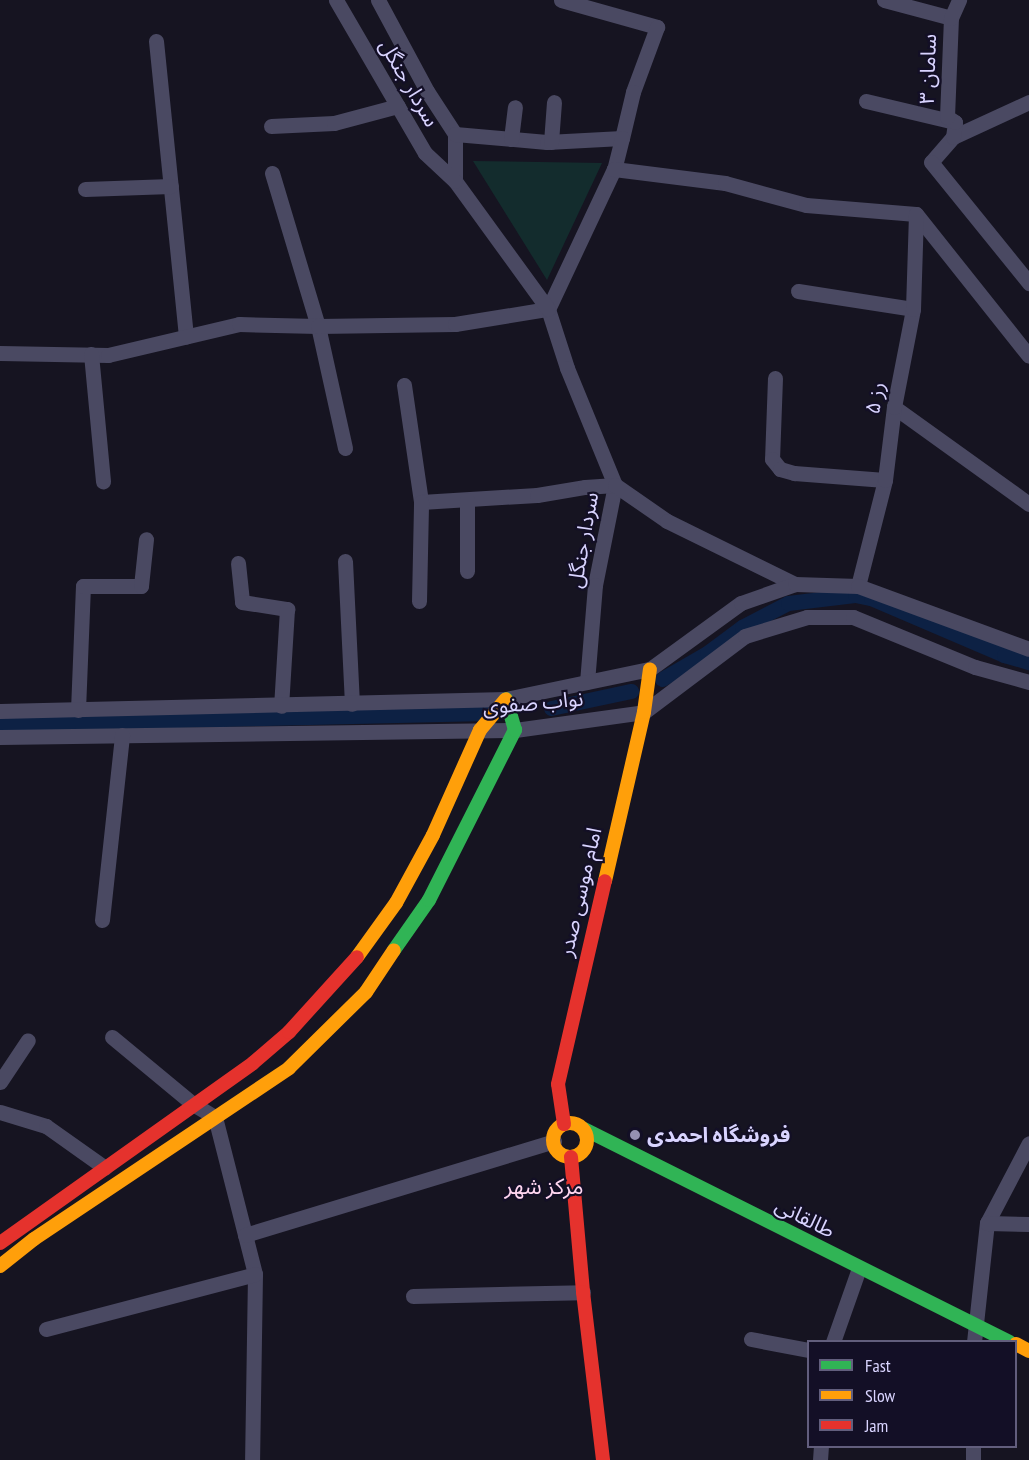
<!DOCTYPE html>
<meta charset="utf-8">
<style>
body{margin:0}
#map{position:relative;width:1029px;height:1460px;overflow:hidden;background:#161421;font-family:"PT Sans Narrow","Noto Sans Arabic",sans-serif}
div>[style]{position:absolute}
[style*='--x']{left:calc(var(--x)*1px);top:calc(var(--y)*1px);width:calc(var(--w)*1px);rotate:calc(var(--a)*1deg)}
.green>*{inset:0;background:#132c2d}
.canal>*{height:15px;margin:-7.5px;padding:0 7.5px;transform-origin:7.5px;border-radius:7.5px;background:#0d2144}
.street>*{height:15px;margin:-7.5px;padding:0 7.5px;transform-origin:7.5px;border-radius:7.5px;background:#4a4962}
.fast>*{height:14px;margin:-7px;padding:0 7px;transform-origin:7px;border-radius:7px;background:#30b455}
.slow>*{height:14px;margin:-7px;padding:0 7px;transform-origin:7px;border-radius:7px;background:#ff9f0a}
.slow>.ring{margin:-7px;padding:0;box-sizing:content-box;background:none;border:14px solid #ff9f0a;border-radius:50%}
.jam>*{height:14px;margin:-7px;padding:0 7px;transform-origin:7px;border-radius:7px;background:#e5322d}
.dots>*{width:16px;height:16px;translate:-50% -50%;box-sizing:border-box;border:3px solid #130f26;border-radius:50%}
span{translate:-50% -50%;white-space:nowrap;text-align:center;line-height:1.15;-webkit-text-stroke:4.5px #130f26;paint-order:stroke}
.street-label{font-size:21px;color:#d9d4ff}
.poi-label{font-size:21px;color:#d9d4ff;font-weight:700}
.left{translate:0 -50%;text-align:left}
.neighbourhood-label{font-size:22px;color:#ffd6f0}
.legend{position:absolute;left:807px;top:1340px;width:210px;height:108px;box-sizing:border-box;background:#130f26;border:2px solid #625e7d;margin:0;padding:8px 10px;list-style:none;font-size:18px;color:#d9d4ff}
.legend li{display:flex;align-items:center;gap:12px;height:30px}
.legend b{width:30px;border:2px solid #625e7d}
</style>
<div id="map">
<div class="green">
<div style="clip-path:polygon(473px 161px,602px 163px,547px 280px)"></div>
</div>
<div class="canal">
<div style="--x:662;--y:679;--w:52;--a:-30"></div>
<div style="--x:707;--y:653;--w:44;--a:-36.6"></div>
<div style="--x:742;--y:627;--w:52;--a:-27.6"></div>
<div style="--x:788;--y:603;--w:67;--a:-6.8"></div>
<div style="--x:855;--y:595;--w:16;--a:11"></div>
<div style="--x:871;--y:598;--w:145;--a:23.2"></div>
<div style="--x:1004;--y:655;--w:26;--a:16"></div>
<div style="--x:551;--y:708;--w:82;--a:-12"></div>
<div style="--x:0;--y:724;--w:498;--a:-1.3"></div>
</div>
<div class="street">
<div style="--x:378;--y:0;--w:103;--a:61.7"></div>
<div style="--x:427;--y:91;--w:51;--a:56.9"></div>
<div style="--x:455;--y:134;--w:47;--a:90"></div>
<div style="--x:561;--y:0;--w:100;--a:15.7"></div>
<div style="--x:657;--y:27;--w:69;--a:110.3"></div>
<div style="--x:633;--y:92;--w:47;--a:103.4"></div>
<div style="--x:884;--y:0;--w:69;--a:15"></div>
<div style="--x:156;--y:41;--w:297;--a:84.2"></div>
<div style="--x:866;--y:101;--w:91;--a:13.3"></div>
<div style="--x:1029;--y:102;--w:84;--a:155.3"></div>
<div style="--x:953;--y:137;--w:33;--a:131"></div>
<div style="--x:931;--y:162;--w:156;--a:51"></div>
<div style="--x:271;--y:126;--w:63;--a:-2.7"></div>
<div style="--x:334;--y:123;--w:66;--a:-14.9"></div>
<div style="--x:455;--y:134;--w:92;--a:5"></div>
<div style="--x:547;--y:142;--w:75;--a:-3.1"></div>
<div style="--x:622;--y:138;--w:32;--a:104"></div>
<div style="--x:614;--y:169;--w:155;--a:115.2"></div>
<div style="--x:548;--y:309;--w:62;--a:72.1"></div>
<div style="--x:567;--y:368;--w:126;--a:67.7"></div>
<div style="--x:615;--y:485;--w:102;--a:101.3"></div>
<div style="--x:595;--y:585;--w:97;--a:94.7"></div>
<div style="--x:953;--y:137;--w:15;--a:-82"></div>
<div style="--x:955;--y:122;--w:9;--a:-148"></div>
<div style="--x:947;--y:117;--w:99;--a:-87.7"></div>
<div style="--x:951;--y:18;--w:20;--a:-66"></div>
<div style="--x:511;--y:139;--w:32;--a:-83"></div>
<div style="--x:551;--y:142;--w:40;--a:-85.7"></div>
<div style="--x:614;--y:169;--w:112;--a:7.2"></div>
<div style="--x:725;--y:183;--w:84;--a:15.2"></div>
<div style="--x:806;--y:205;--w:110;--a:4.7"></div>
<div style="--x:916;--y:214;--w:181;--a:51.5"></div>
<div style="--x:272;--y:173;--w:160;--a:73.3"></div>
<div style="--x:318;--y:326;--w:125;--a:77.5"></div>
<div style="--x:85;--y:189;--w:86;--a:-2"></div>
<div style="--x:798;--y:291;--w:116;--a:8.9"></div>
<div style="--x:0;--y:353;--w:108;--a:1.1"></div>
<div style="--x:108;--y:355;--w:135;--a:-13.3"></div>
<div style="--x:239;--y:324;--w:79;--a:1.5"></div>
<div style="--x:318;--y:326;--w:137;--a:-0.8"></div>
<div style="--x:455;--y:324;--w:94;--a:-9.2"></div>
<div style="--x:548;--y:309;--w:158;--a:-126"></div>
<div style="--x:455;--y:181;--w:41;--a:-137"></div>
<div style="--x:425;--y:153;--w:177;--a:-120.2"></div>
<div style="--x:91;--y:354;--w:128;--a:84.6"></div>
<div style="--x:775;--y:378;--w:81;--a:92.1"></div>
<div style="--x:772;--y:459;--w:13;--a:51"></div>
<div style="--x:780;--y:469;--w:15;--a:16"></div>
<div style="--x:794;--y:473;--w:91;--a:4.4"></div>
<div style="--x:404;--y:385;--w:118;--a:81.7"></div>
<div style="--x:421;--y:502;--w:116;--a:-3.5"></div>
<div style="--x:537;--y:495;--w:49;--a:-9.5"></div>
<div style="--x:585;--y:487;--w:30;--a:-4"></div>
<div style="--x:615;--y:485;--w:63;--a:34.7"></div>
<div style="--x:667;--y:521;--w:143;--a:26.2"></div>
<div style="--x:894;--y:407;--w:166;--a:35.7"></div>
<div style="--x:467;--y:500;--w:71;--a:90"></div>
<div style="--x:345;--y:561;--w:143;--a:87.2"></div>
<div style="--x:238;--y:563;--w:39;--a:84"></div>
<div style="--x:242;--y:602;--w:46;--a:8.8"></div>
<div style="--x:287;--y:609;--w:97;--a:93.5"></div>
<div style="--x:858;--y:586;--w:109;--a:-75.7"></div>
<div style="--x:885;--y:480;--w:74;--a:-83"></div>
<div style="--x:894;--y:407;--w:100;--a:-79"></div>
<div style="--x:913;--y:309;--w:95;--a:-88.2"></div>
<div style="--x:419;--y:601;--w:99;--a:-88.8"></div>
<div style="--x:78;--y:710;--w:124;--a:-87.7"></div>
<div style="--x:83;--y:586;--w:58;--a:0"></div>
<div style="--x:141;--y:586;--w:47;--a:-83.9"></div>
<div style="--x:0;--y:711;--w:506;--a:-1.36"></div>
<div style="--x:506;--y:699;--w:147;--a:-11.8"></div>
<div style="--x:650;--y:669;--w:112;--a:-36"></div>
<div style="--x:741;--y:603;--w:57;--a:-19.4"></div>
<div style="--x:795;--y:584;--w:63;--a:1.8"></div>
<div style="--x:858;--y:586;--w:182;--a:20.2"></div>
<div style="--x:0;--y:737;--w:515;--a:-0.78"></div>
<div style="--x:515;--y:730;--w:130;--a:-7.9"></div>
<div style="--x:644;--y:712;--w:126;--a:-37"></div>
<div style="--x:745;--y:636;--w:65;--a:-17"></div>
<div style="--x:807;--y:617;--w:46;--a:0"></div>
<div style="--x:853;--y:617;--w:132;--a:22.3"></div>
<div style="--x:975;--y:667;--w:56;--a:15.5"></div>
<div style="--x:102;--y:920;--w:186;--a:-83.8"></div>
<div style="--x:112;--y:1037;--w:105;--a:39.6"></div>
<div style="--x:193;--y:1104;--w:26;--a:31"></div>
<div style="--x:215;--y:1117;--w:162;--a:75.7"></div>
<div style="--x:255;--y:1274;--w:186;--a:90.9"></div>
<div style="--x:0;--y:1082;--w:50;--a:-56.3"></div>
<div style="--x:0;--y:1112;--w:48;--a:16.9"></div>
<div style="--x:46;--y:1126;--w:72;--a:35.4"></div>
<div style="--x:987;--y:1223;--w:90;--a:-62.3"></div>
<div style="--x:245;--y:1235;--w:323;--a:-16.9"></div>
<div style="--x:413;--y:1296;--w:170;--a:-1.3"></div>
<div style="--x:46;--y:1329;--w:216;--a:-14.7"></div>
<div style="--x:751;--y:1339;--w:58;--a:10.9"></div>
<div style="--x:833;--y:1342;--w:78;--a:-70.6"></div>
<div style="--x:974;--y:1342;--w:120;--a:-83.8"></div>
<div style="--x:987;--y:1223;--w:42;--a:1.4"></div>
<div style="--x:820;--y:1460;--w:14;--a:-86"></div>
<div style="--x:973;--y:1460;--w:14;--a:-90"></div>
</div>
<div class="fast">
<div style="--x:394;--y:950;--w:61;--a:-55"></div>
<div style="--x:429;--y:900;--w:191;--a:-63.2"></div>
<div style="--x:515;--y:730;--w:32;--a:-106"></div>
<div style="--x:584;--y:1129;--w:476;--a:26.6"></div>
</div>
<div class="slow">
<div style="--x:605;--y:881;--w:173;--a:-77"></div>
<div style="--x:644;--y:712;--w:43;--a:-82.1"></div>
<div style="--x:357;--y:957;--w:67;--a:-54.2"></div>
<div style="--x:396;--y:903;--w:77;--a:-61.4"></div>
<div style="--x:433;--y:835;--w:115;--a:-65.9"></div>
<div style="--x:480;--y:730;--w:40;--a:-50"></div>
<div class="ring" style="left:553px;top:1123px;width:20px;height:20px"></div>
<div style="--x:0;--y:1266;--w:43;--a:-38.5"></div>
<div style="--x:34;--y:1239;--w:307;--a:-33.8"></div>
<div style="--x:289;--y:1068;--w:108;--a:-44.6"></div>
<div style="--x:366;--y:992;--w:50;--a:-56.3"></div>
<div style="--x:1016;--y:1344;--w:15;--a:28"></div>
</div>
<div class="jam">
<div style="--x:564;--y:1124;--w:40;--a:-98.5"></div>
<div style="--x:558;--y:1084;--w:208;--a:-77"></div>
<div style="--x:571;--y:1157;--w:136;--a:84.9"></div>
<div style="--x:583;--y:1292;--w:169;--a:83.2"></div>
<div style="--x:0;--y:1243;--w:310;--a:-35.4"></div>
<div style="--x:253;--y:1063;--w:48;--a:-40.7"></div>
<div style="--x:289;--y:1032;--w:101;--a:-47.8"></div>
</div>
<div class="dots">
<div style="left:635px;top:1135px;background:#9591b1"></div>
</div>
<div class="street-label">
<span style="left:928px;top:69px;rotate:-88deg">سامان ۳</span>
<span style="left:409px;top:83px;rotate:60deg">سردار جنگل</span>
<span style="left:875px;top:398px;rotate:-80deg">رز ۵</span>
<span style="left:583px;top:540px;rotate:-80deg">سردار جنگل</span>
<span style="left:533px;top:703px;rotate:-5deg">نواب صفوی</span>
<span style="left:580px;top:892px;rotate:-77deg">امام موسی صدر</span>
<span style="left:805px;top:1218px;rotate:27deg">طالقانی</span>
</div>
<div class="poi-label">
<span class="left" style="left:647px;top:1135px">فروشگاه احمدی</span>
</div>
<div class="neighbourhood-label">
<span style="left:544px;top:1187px">مرکز شهر</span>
</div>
<ul class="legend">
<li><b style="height:8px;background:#30b455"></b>Fast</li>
<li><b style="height:8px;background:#ff9f0a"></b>Slow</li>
<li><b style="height:8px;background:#e5322d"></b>Jam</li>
</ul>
</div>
